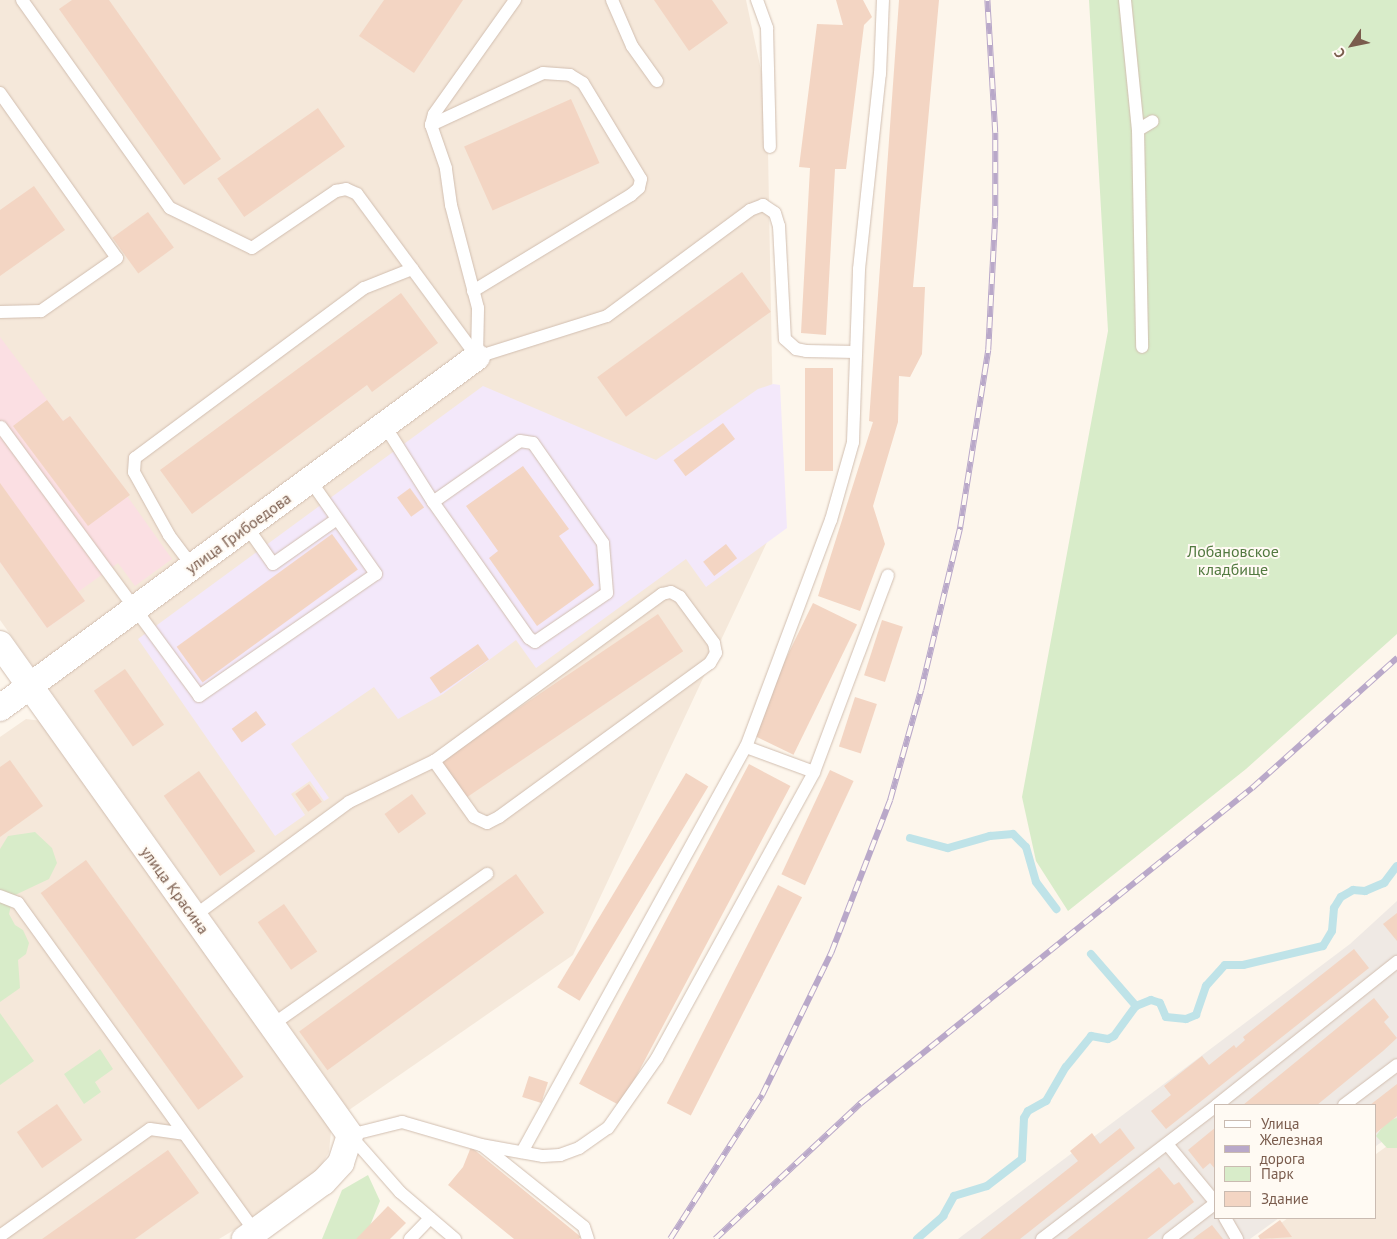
<!DOCTYPE html>
<meta charset="utf-8">
<style>
body{margin:0}
#map{position:relative;width:1397px;height:1239px;overflow:hidden;background:#fdf6ec;font-family:"PT Sans",sans-serif}
div>[style]{position:absolute}
[style*='--x']{left:calc(var(--x)*1px);top:calc(var(--y)*1px);width:calc(var(--w)*1px);rotate:calc(var(--a)*1deg)}
.residential>*{inset:0;background:#f5e8da}
.industrial>*{inset:0;background:#efe9e4}
.education>*{inset:0;background:#f3e8fa}
.medical>*{inset:0;background:#fbdfe3}
.green>*{inset:0;background:#d8ecc9}
.stream>*{height:8px;margin:-4px;padding:0 4px;transform-origin:4px;border-radius:4px;background:#bfe3e8}
.building>*{inset:0;background:#f3d5c3;transform-origin:0 0}
.roads{filter:drop-shadow(0 0 1px #d1beb0) drop-shadow(0 0 1px #d1beb0)}
.lane>*{height:12px;margin:-6px;padding:0 6px;transform-origin:6px;border-radius:6px;background:#fff}
.street>*{height:26px;margin:-13px;padding:0 13px;transform-origin:13px;border-radius:13px;background:#fff}
.rail>*{height:5.5px;margin-top:-2.75px;transform-origin:0;background:repeating-linear-gradient(90deg,#fffaf3 0 11px,#b9a8c9 0 22px);box-sizing:border-box;border-block:1px solid #b9a8c9}
span{translate:-50% -50%;white-space:nowrap;text-align:center;line-height:1.15;-webkit-text-stroke:4px #fffaf3;paint-order:stroke}
.street-label{font-size:16px;color:#7a5c4d}
.park-label{font-size:16px;color:#537a41}
.legend{position:absolute;left:1214px;top:1104px;width:162px;height:115px;box-sizing:border-box;background:#fffaf3;border:1px solid #cabbb1;margin:0;padding:6px 9px;list-style:none;font-size:15px;color:#7a5c4d}
.legend li{display:flex;align-items:center;gap:10px;height:25px}
.legend b{width:25px;border:1px solid #cabbb1}
.north{position:absolute;left:1327px;top:20px;width:50px;height:50px;-webkit-text-stroke:4px #fffaf3;paint-order:stroke;rotate:236deg;font-size:14px;font-weight:700;line-height:20px;text-align:center;color:#7a5c4d}
.north::after{content:'';display:block;margin:auto;width:18px;height:22px;background:#7a5c4d;clip-path:polygon(50% 0,100% 100%,50% 72%,0 100%)}
</style>
<div id="map">
<div class="residential">
<div style="clip-path:polygon(0 0,746px 0,767px 98px,775px 525px,573px 955px,349px 1110px,0 620px)"></div>
<div style="clip-path:polygon(26px 719px,42px 721px,53px 729px,331px 1131px,329px 1152px,317px 1173px,274px 1206px,219px 1239px,0 1239px,0 737px)"></div>
<div style="clip-path:polygon(1397px 1139px,1397px 1239px,1259px 1239px,1288px 1218px,1376px 1218px,1376px 1154px)"></div>
</div>
<div class="industrial">
<div style="clip-path:polygon(1397px 901px,1397px 1131px,1376px 1146px,1376px 1105px,1216px 1105px,1216px 1218px,1279px 1218px,1250px 1239px,958px 1239px,1350px 944px)"></div>
</div>
<div class="education">
<div style="clip-path:polygon(773px 384px,780px 385px,787px 528px,706px 587px,686px 559px,536px 668px,516px 640px,443px 694px,398px 719px,374px 687px,291px 744px,329px 798px,324px 801px,310px 781px,291px 794px,305px 815px,275px 836px,138px 639px,483px 386px,656px 460px,758px 389px)"></div>
</div>
<div class="medical">
<div style="clip-path:polygon(0 337px,63px 421px,70px 416px,172px 559px,135px 586px,118px 563px,78px 592px,85px 601px,47px 628px,0 562px)"></div>
</div>
<div class="green">
<div style="clip-path:polygon(1089px 0,1397px 0,1397px 634px,1246px 769px,1068px 911px,1036px 861px,1022px 797px,1108px 331px)"></div>
<div style="clip-path:polygon(35px 832px,52px 848px,57px 863px,49px 879px,13px 896px,9px 914px,15px 925px,23px 930px,29px 943px,26px 954px,18px 960px,20px 988px,0 1002px,0 849px,8px 836px)"></div>
<div style="clip-path:polygon(0 1013px,34px 1061px,0 1085px)"></div>
<div style="clip-path:polygon(100px 1049px,113px 1069px,95px 1082px,101px 1092px,84px 1104px,64px 1074px)"></div>
<div style="clip-path:polygon(1397px 1118px,1397px 1148px,1387px 1148px,1376px 1136px,1387px 1121px)"></div>
<div style="clip-path:polygon(368px 1175px,380px 1201px,369px 1228px,357px 1239px,322px 1239px,342px 1190px)"></div>
</div>
<div class="stream">
<div style="--x:910;--y:838;--w:39;--a:15"></div>
<div style="--x:948;--y:848;--w:44;--a:-15.9"></div>
<div style="--x:990;--y:836;--w:23;--a:-5"></div>
<div style="--x:1013;--y:834;--w:18;--a:45"></div>
<div style="--x:1026;--y:847;--w:36;--a:74"></div>
<div style="--x:1036;--y:882;--w:34;--a:53"></div>
<div style="--x:1091;--y:954;--w:69;--a:49.1"></div>
<div style="--x:917;--y:1239;--w:35;--a:-41"></div>
<div style="--x:943;--y:1216;--w:23;--a:-61"></div>
<div style="--x:954;--y:1196;--w:34;--a:-17"></div>
<div style="--x:987;--y:1186;--w:44;--a:-37.6"></div>
<div style="--x:1022;--y:1159;--w:41;--a:-87.2"></div>
<div style="--x:1024;--y:1118;--w:8;--a:-60"></div>
<div style="--x:1028;--y:1111;--w:21;--a:-29"></div>
<div style="--x:1046;--y:1101;--w:39;--a:-60"></div>
<div style="--x:1066;--y:1067;--w:40;--a:-51"></div>
<div style="--x:1091;--y:1036;--w:17;--a:10"></div>
<div style="--x:1108;--y:1039;--w:7;--a:-27"></div>
<div style="--x:1114;--y:1036;--w:37;--a:-54"></div>
<div style="--x:1136;--y:1006;--w:16;--a:-22"></div>
<div style="--x:1151;--y:1000;--w:9;--a:18"></div>
<div style="--x:1160;--y:1003;--w:15;--a:67"></div>
<div style="--x:1166;--y:1017;--w:20;--a:6"></div>
<div style="--x:1186;--y:1019;--w:11;--a:-22"></div>
<div style="--x:1196;--y:1015;--w:31;--a:-71"></div>
<div style="--x:1206;--y:986;--w:28;--a:-48"></div>
<div style="--x:1225;--y:965;--w:18;--a:0"></div>
<div style="--x:1243;--y:965;--w:82;--a:-13.4"></div>
<div style="--x:1323;--y:946;--w:17;--a:-59"></div>
<div style="--x:1332;--y:931;--w:23;--a:-85"></div>
<div style="--x:1334;--y:908;--w:13;--a:-58"></div>
<div style="--x:1341;--y:897;--w:14;--a:-30"></div>
<div style="--x:1353;--y:890;--w:12;--a:5"></div>
<div style="--x:1365;--y:891;--w:21;--a:-23"></div>
<div style="--x:1384;--y:883;--w:21;--a:-53"></div>
</div>
<div class="building">
<div style="clip-path:polygon(72px 0,109px 0,221px 159px,184px 185px,59px 9px)"></div>
<div style="clip-path:polygon(384px 0,463px 0,414px 73px,359px 36px)"></div>
<div style="clip-path:polygon(654px 0,712px 0,728px 23px,689px 51px)"></div>
<div style="clip-path:polygon(836px 0,863px 0,872px 17px,864px 25px,846px 169px,835px 169px,826px 335px,801px 333px,810px 168px,799px 167px,817px 24px,843px 25px)"></div>
<div style="clip-path:polygon(899px 0,939px 0,913px 287px,925px 287px,922px 354px,910px 377px,899px 376px,898px 422px,873px 506px,885px 544px,860px 611px,818px 596px,873px 422px,869px 421px)"></div>
<div style="left:571px;top:99px;width:70px;height:117px;rotate:66deg"></div>
<div style="left:318px;top:108px;width:47px;height:123px;rotate:55deg"></div>
<div style="clip-path:polygon(34px 186px,65px 230px,0 276px,0 210px)"></div>
<div style="left:148px;top:212px;width:44px;height:44px;rotate:54deg"></div>
<div style="left:742px;top:272px;width:49px;height:179px;rotate:54deg"></div>
<div style="clip-path:polygon(401px 293px,438px 343px,372px 392px,367px 385px,192px 514px,160px 470px)"></div>
<div style="left:805px;top:368px;width:28px;height:103px"></div>
<div style="clip-path:polygon(47px 400px,63px 421px,70px 416px,130px 495px,88px 526px,13px 426px)"></div>
<div style="left:723px;top:423px;width:20px;height:62px;rotate:53deg"></div>
<div style="clip-path:polygon(523px 466px,569px 529px,559px 536px,594px 585px,537px 626px,489px 558px,498px 551px,466px 506px)"></div>
<div style="clip-path:polygon(0 483px,85px 601px,47px 628px,0 562px)"></div>
<div style="left:410px;top:488px;width:24px;height:16px;rotate:54deg"></div>
<div style="left:332px;top:534px;width:44px;height:192px;rotate:54deg"></div>
<div style="left:726px;top:544px;width:18px;height:29px;rotate:52deg"></div>
<div style="left:813px;top:603px;width:49px;height:145px;rotate:26deg"></div>
<div style="left:658px;top:614px;width:45px;height:264px;rotate:56deg"></div>
<div style="left:882px;top:620px;width:22px;height:58px;rotate:18deg"></div>
<div style="left:478px;top:644px;width:19px;height:59px;rotate:55deg"></div>
<div style="left:125px;top:669px;width:68px;height:38px;rotate:55deg"></div>
<div style="left:855px;top:697px;width:23px;height:52px;rotate:18deg"></div>
<div style="left:256px;top:711px;width:17px;height:30px;rotate:54deg"></div>
<div style="clip-path:polygon(10px 760px,43px 806px,0 837px,0 767px)"></div>
<div style="left:749px;top:764px;width:47px;height:362px;rotate:28deg"></div>
<div style="left:830px;top:770px;width:26px;height:115px;rotate:25deg"></div>
<div style="left:199px;top:771px;width:98px;height:43px;rotate:55deg"></div>
<div style="left:686px;top:773px;width:26px;height:250px;rotate:31deg"></div>
<div style="left:309px;top:784px;width:22px;height:17px;rotate:54deg"></div>
<div style="left:412px;top:794px;width:24px;height:34px;rotate:54deg"></div>
<div style="left:86px;top:860px;width:268px;height:56px;rotate:54deg"></div>
<div style="left:516px;top:874px;width:48px;height:268px;rotate:54deg"></div>
<div style="left:778px;top:885px;width:27px;height:245px;rotate:27deg"></div>
<div style="left:284px;top:904px;width:58px;height:32px;rotate:55deg"></div>
<div style="clip-path:polygon(1397px 913px,1397px 941px,1383px 924px)"></div>
<div style="clip-path:polygon(1354px 949px,1369px 968px,1166px 1129px,1151px 1111px,1171px 1095px,1164px 1086px,1202px 1056px,1209px 1065px,1234px 1045px,1236px 1048px,1245px 1040px,1243px 1037px)"></div>
<div style="clip-path:polygon(1374px 998px,1389px 1017px,1384px 1022px,1397px 1038px,1383px 1051px,1317px 1105px,1243px 1105px)"></div>
<div style="left:529px;top:1076px;width:20px;height:22px;rotate:18deg"></div>
<div style="clip-path:polygon(1397px 1084px,1397px 1116px,1376px 1133px,1376px 1105px,1370px 1105px)"></div>
<div style="left:57px;top:1104px;width:44px;height:49px;rotate:55deg"></div>
<div style="clip-path:polygon(1216px 1127px,1216px 1170px,1210px 1163px,1203px 1169px,1188px 1150px)"></div>
<div style="clip-path:polygon(1120px 1128px,1135px 1148px,1020px 1239px,980px 1239px,1078px 1161px,1070px 1151px,1092px 1133px,1100px 1144px)"></div>
<div style="clip-path:polygon(471px 1147px,581px 1237px,579px 1239px,514px 1239px,448px 1185px,463px 1167px)"></div>
<div style="clip-path:polygon(168px 1150px,199px 1193px,135px 1239px,42px 1239px)"></div>
<div style="clip-path:polygon(1159px 1167px,1174px 1185px,1179px 1182px,1194px 1202px,1147px 1239px,1067px 1239px)"></div>
<div style="clip-path:polygon(388px 1206px,406px 1223px,390px 1239px,356px 1239px)"></div>
<div style="clip-path:polygon(1280px 1220px,1292px 1237px,1260px 1239px,1258px 1236px)"></div>
<div style="clip-path:polygon(1212px 1225px,1223px 1239px,1193px 1239px,1198px 1235px)"></div>
</div>
<div class="roads">
<div class="lane">
<div style="--x:22;--y:0;--w:255;--a:54.6"></div>
<div style="--x:170;--y:208;--w:91;--a:26"></div>
<div style="--x:252;--y:248;--w:102;--a:-34.2"></div>
<div style="--x:336;--y:191;--w:10;--a:-11"></div>
<div style="--x:346;--y:189;--w:12;--a:24"></div>
<div style="--x:357;--y:194;--w:202;--a:53.6"></div>
<div style="--x:612;--y:0;--w:50;--a:66.5"></div>
<div style="--x:632;--y:46;--w:43;--a:54.5"></div>
<div style="--x:757;--y:0;--w:30;--a:70"></div>
<div style="--x:767;--y:28;--w:119;--a:88.6"></div>
<div style="--x:1125;--y:0;--w:131;--a:84.3"></div>
<div style="--x:1138;--y:130;--w:217;--a:88.9"></div>
<div style="--x:0;--y:93;--w:202;--a:54.7"></div>
<div style="--x:117;--y:258;--w:93;--a:145.1"></div>
<div style="--x:41;--y:311;--w:41;--a:178.6"></div>
<div style="--x:431;--y:125;--w:123;--a:-24.9"></div>
<div style="--x:543;--y:73;--w:27;--a:4"></div>
<div style="--x:570;--y:75;--w:15;--a:32"></div>
<div style="--x:583;--y:83;--w:112;--a:58.9"></div>
<div style="--x:641;--y:179;--w:9;--a:103"></div>
<div style="--x:639;--y:188;--w:11;--a:139"></div>
<div style="--x:631;--y:195;--w:185;--a:148.7"></div>
<div style="--x:1138;--y:130;--w:17;--a:-31"></div>
<div style="--x:477;--y:357;--w:136;--a:-17.5"></div>
<div style="--x:607;--y:316;--w:178;--a:-36.5"></div>
<div style="--x:750;--y:210;--w:14;--a:-21"></div>
<div style="--x:763;--y:205;--w:14;--a:34"></div>
<div style="--x:775;--y:213;--w:14;--a:73"></div>
<div style="--x:779;--y:226;--w:113;--a:87"></div>
<div style="--x:785;--y:339;--w:15;--a:42"></div>
<div style="--x:796;--y:349;--w:10;--a:11"></div>
<div style="--x:806;--y:351;--w:50;--a:1.1"></div>
<div style="--x:477;--y:357;--w:49;--a:-88.8"></div>
<div style="--x:478;--y:308;--w:106;--a:-104.7"></div>
<div style="--x:451;--y:205;--w:37;--a:-98"></div>
<div style="--x:446;--y:168;--w:46;--a:-109.2"></div>
<div style="--x:431;--y:125;--w:11;--a:-75"></div>
<div style="--x:434;--y:114;--w:140;--a:-54.6"></div>
<div style="--x:385;--y:426;--w:90;--a:57.7"></div>
<div style="--x:433;--y:502;--w:106;--a:-35"></div>
<div style="--x:520;--y:441;--w:13;--a:9"></div>
<div style="--x:533;--y:443;--w:122;--a:55"></div>
<div style="--x:603;--y:543;--w:50;--a:85.4"></div>
<div style="--x:607;--y:593;--w:87;--a:145.8"></div>
<div style="--x:535;--y:642;--w:7;--a:-146"></div>
<div style="--x:529;--y:638;--w:166;--a:-125.2"></div>
<div style="--x:1;--y:427;--w:334;--a:53.6"></div>
<div style="--x:199;--y:696;--w:215;--a:-34.6"></div>
<div style="--x:376;--y:574;--w:115;--a:-125.1"></div>
<div style="--x:247;--y:527;--w:45;--a:54.9"></div>
<div style="--x:273;--y:564;--w:78;--a:-35.1"></div>
<div style="--x:193;--y:567;--w:40;--a:-127"></div>
<div style="--x:169;--y:535;--w:72;--a:-119.1"></div>
<div style="--x:134;--y:472;--w:14;--a:-86"></div>
<div style="--x:135;--y:458;--w:285;--a:-36.6"></div>
<div style="--x:364;--y:288;--w:52;--a:-21.6"></div>
<div style="--x:746;--y:747;--w:72;--a:20.2"></div>
<div style="--x:0;--y:896;--w:19;--a:21"></div>
<div style="--x:18;--y:903;--w:405;--a:54.2"></div>
<div style="--x:194;--y:916;--w:192;--a:-36.3"></div>
<div style="--x:349;--y:802;--w:94;--a:-25.8"></div>
<div style="--x:434;--y:761;--w:283;--a:-36.2"></div>
<div style="--x:662;--y:594;--w:9;--a:-13"></div>
<div style="--x:671;--y:592;--w:10;--a:29"></div>
<div style="--x:680;--y:597;--w:57;--a:53.5"></div>
<div style="--x:714;--y:643;--w:10;--a:79"></div>
<div style="--x:716;--y:653;--w:12;--a:121"></div>
<div style="--x:710;--y:663;--w:261;--a:143.9"></div>
<div style="--x:499;--y:817;--w:13;--a:153"></div>
<div style="--x:487;--y:823;--w:14;--a:-155"></div>
<div style="--x:474;--y:817;--w:69;--a:-125.5"></div>
<div style="--x:272;--y:1025;--w:263;--a:-35.1"></div>
<div style="--x:1217;--y:1105;--w:230;--a:-38.5"></div>
<div style="--x:1344;--y:1105;--w:66;--a:-37"></div>
<div style="--x:1167;--y:1144;--w:77;--a:50.3"></div>
<div style="--x:483;--y:1146;--w:129;--a:38.7"></div>
<div style="--x:584;--y:1227;--w:13;--a:72"></div>
<div style="--x:522;--y:1152;--w:463;--a:-61.1"></div>
<div style="--x:746;--y:747;--w:242;--a:-69.5"></div>
<div style="--x:831;--y:520;--w:81;--a:-74.2"></div>
<div style="--x:853;--y:442;--w:173;--a:-88"></div>
<div style="--x:859;--y:269;--w:196;--a:-83.9"></div>
<div style="--x:880;--y:74;--w:74;--a:-87.7"></div>
<div style="--x:1225;--y:1218;--w:24;--a:60"></div>
<div style="--x:0;--y:1236;--w:184;--a:-35.5"></div>
<div style="--x:150;--y:1129;--w:34;--a:8"></div>
<div style="--x:410;--y:1239;--w:29;--a:-46"></div>
<div style="--x:455;--y:1239;--w:72;--a:-139.5"></div>
<div style="--x:400;--y:1192;--w:76;--a:-131.3"></div>
<div style="--x:350;--y:1135;--w:54;--a:-14"></div>
<div style="--x:402;--y:1122;--w:82;--a:16.2"></div>
<div style="--x:481;--y:1145;--w:63;--a:10.1"></div>
<div style="--x:543;--y:1156;--w:17;--a:-3"></div>
<div style="--x:560;--y:1155;--w:20;--a:-20"></div>
<div style="--x:579;--y:1148;--w:35;--a:-35"></div>
<div style="--x:608;--y:1128;--w:85;--a:-55"></div>
<div style="--x:657;--y:1058;--w:326;--a:-61.2"></div>
<div style="--x:814;--y:772;--w:210;--a:-69.4"></div>
<div style="--x:1042;--y:1239;--w:219;--a:-37.4"></div>
<div style="--x:1169;--y:1239;--w:59;--a:-37.5"></div>
</div>
<div class="street">
<div style="--x:0;--y:644;--w:603;--a:54.52"></div>
<div style="--x:350;--y:1135;--w:29;--a:108"></div>
<div style="--x:341;--y:1163;--w:26;--a:133"></div>
<div style="--x:323;--y:1182;--w:97;--a:143.8"></div>
<div style="--x:0;--y:708;--w:592;--a:-36.35"></div>
</div>
</div>
<div class="rail">
<div style="--x:670;--y:1239;--w:171;--a:-57.4"></div>
<div style="--x:762;--y:1095;--w:158;--a:-64.1"></div>
<div style="--x:831;--y:953;--w:164;--a:-68.9"></div>
<div style="--x:890;--y:800;--w:114;--a:-74.3"></div>
<div style="--x:921;--y:690;--w:168;--a:-76.5"></div>
<div style="--x:960;--y:527;--w:179;--a:-81"></div>
<div style="--x:988;--y:350;--w:133;--a:-87"></div>
<div style="--x:995;--y:217;--w:84;--a:-90"></div>
<div style="--x:995;--y:133;--w:133;--a:-93.4"></div>
<div style="--x:715;--y:1239;--w:200;--a:-43"></div>
<div style="--x:861;--y:1103;--w:502;--a:-38.86"></div>
<div style="--x:1252;--y:788;--w:195;--a:-41.9"></div>
</div>
<div class="street-label">
<span style="left:238px;top:533px;rotate:-36deg">улица Грибоедова</span>
<span style="left:175px;top:890px;rotate:54deg">улица Красина</span>
</div>
<div class="park-label">
<span style="left:1233px;top:560px">Лобановское<br>кладбище</span>
</div>
<ul class="legend">
<li><b style="height:6px;background:#fff"></b>Улица</li>
<li><b style="height:6px;background:#b9a8c9"></b>Железная дорога</li>
<li><b style="height:14px;background:#d8ecc9"></b>Парк</li>
<li><b style="height:14px;background:#f3d5c3"></b>Здание</li>
</ul>
<div class="north">С</div>
</div>
